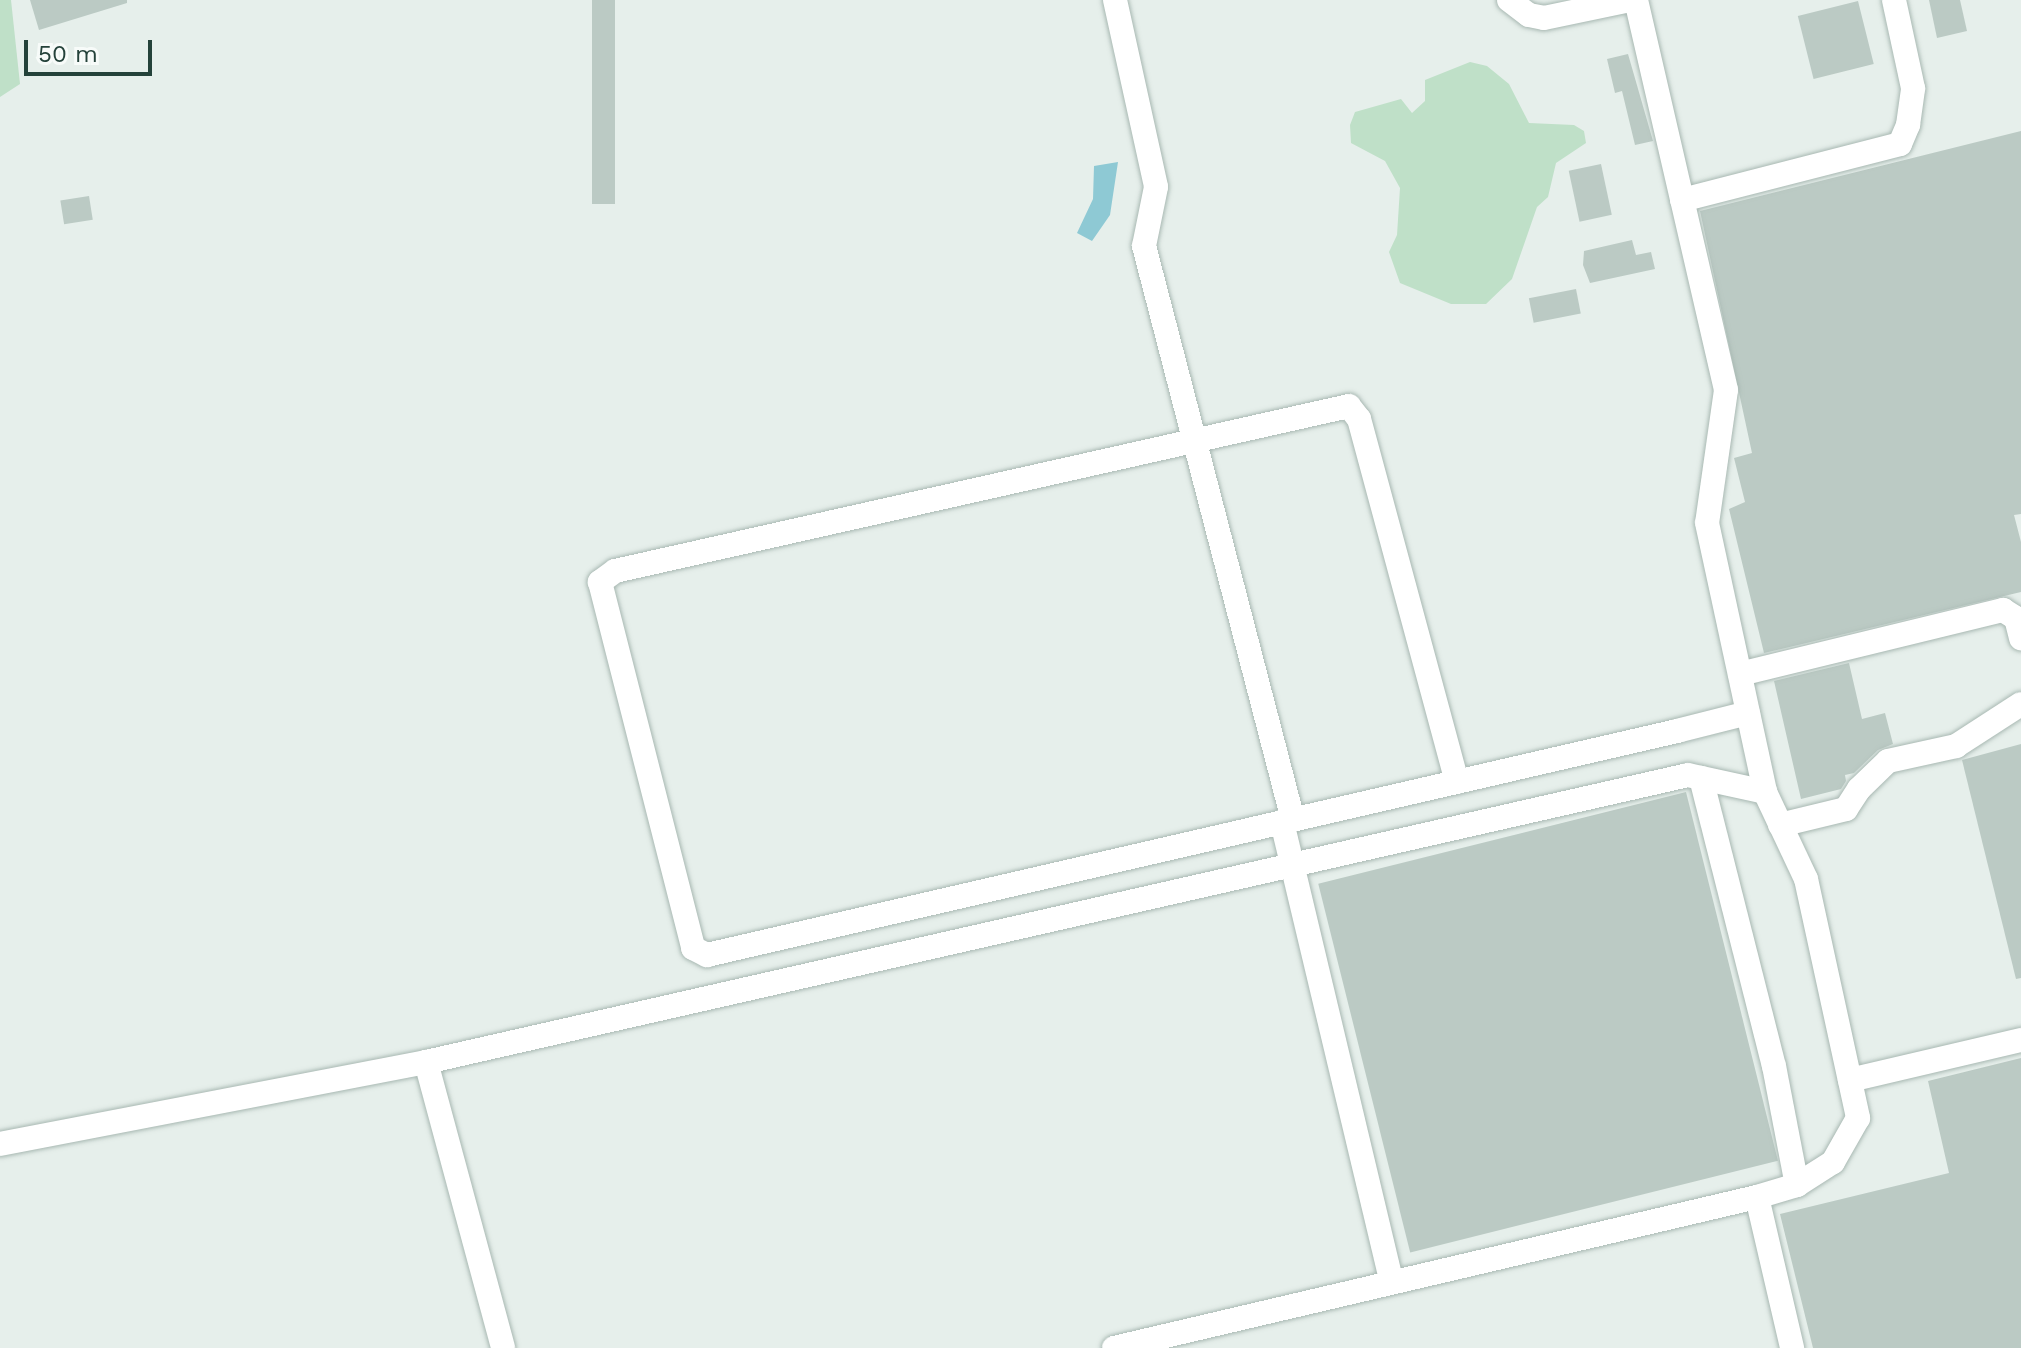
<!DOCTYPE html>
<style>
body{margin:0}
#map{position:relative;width:2021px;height:1348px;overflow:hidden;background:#e6efeb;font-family:"Work Sans",sans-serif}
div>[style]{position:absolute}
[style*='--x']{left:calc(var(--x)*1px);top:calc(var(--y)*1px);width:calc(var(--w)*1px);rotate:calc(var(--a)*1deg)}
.green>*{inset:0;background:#bfe0c8}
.water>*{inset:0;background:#8ec9d4}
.building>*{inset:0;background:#bbcac4;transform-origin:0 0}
.roads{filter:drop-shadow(0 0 2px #a8b8b2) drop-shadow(0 0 2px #a8b8b2)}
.minor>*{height:24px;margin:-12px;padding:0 12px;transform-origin:12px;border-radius:12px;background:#fff}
span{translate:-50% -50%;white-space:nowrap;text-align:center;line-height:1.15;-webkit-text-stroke:8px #f7fbf9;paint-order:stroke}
.scale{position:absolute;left:24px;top:40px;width:128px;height:36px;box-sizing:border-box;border:4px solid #24423a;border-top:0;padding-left:10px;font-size:24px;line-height:28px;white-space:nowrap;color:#24423a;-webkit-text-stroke:6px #f7fbf9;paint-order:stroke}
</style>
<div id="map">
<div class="green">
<div style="clip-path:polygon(0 0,11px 0,20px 84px,0 97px)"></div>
<div style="clip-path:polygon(1470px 62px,1487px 66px,1509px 84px,1529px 123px,1574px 125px,1584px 131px,1586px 143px,1556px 163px,1548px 197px,1537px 207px,1512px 279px,1486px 304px,1451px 304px,1400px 283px,1389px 252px,1397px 235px,1400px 188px,1385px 161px,1351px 143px,1350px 125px,1355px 112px,1401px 99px,1412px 113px,1425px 101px,1425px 80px)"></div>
</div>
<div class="water">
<div style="clip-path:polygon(1118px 162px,1110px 215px,1092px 241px,1077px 233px,1093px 199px,1094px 166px)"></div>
</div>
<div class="building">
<div style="clip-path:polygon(30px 0,127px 0,127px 3px,39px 30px)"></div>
<div style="left:592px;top:0;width:23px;height:204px"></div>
<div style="clip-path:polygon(1929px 0,1960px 0,1967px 31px,1937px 38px)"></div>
<div style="left:1858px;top:1px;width:65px;height:62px;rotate:76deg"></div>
<div style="clip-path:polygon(1628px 54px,1653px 141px,1635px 145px,1622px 91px,1615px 93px,1607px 59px)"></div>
<div style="clip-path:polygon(2021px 131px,2021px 514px,2014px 515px,2021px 542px,2021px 592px,1764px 653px,1729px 509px,1745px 502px,1734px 458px,1752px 453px,1700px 211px)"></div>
<div style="left:1601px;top:164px;width:52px;height:33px;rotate:78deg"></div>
<div style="left:89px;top:196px;width:24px;height:29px;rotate:81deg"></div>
<div style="clip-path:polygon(1632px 240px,1636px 255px,1651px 252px,1655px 269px,1590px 283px,1583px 265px,1584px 251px)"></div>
<div style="left:1576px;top:289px;width:25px;height:48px;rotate:79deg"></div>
<div style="clip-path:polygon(1849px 663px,1862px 719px,1885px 713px,1893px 744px,1878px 750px,1854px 773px,1845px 775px,1846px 781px,1841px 789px,1801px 799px,1774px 681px)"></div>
<div style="clip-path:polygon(2021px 744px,2021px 978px,2016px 979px,1962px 760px)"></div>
<div style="left:1686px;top:792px;width:380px;height:379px;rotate:76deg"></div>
<div style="clip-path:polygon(2021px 1058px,2021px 1348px,1813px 1348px,1780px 1214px,1949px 1173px,1928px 1081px)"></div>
</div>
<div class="roads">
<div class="minor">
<div style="--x:1115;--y:0;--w:191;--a:77.6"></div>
<div style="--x:1156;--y:187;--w:60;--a:101.5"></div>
<div style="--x:1144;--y:246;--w:593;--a:75.45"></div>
<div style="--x:1509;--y:0;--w:25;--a:37"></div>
<div style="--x:1529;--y:15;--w:15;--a:11"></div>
<div style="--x:1544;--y:18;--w:88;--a:-11.8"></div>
<div style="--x:1636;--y:0;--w:400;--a:77"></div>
<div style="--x:1726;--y:390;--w:134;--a:98.1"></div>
<div style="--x:1707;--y:523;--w:275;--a:77.8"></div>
<div style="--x:1765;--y:792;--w:96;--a:64.8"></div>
<div style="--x:1806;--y:879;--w:245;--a:77.7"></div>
<div style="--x:1858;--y:1118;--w:51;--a:119.6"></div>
<div style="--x:1833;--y:1162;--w:43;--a:147.4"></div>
<div style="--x:1797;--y:1185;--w:42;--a:163.3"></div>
<div style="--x:1757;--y:1197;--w:155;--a:76.9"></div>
<div style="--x:1682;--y:200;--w:225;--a:-14.4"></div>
<div style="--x:1900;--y:144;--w:21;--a:-67"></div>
<div style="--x:1908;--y:125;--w:37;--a:-82"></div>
<div style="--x:1913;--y:88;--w:90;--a:-102.2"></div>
<div style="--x:1740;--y:674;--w:271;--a:-13.7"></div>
<div style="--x:2003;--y:610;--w:15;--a:32"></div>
<div style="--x:2016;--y:618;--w:21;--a:76"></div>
<div style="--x:1701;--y:778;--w:297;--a:75.8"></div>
<div style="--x:1774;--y:1066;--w:121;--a:79.1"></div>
<div style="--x:1457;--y:782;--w:376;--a:-105.1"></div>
<div style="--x:1359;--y:419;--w:16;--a:-128"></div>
<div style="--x:1349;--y:406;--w:752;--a:167.33"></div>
<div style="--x:615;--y:571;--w:19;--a:144"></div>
<div style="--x:600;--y:582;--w:378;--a:75.7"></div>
<div style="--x:693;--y:948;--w:16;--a:27"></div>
<div style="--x:707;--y:955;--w:996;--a:-13"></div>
<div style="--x:1677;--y:731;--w:73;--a:-14.2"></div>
<div style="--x:1282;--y:822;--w:473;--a:76.6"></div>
<div style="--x:1780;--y:825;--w:68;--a:-13.6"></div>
<div style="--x:1846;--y:809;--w:24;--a:-57"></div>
<div style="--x:1859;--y:789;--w:40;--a:-44"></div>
<div style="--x:1888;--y:761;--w:70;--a:-12.4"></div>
<div style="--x:1956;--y:746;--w:77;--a:-32.9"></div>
<div style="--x:426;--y:1062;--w:296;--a:74.9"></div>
<div style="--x:1850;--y:1080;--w:176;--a:-13.2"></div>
<div style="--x:0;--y:1144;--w:434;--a:-10.9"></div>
<div style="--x:426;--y:1062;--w:1294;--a:-12.81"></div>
<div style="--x:1688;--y:775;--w:79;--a:12.4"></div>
<div style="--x:1114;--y:1348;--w:660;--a:-13.22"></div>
</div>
</div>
<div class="scale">50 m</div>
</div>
